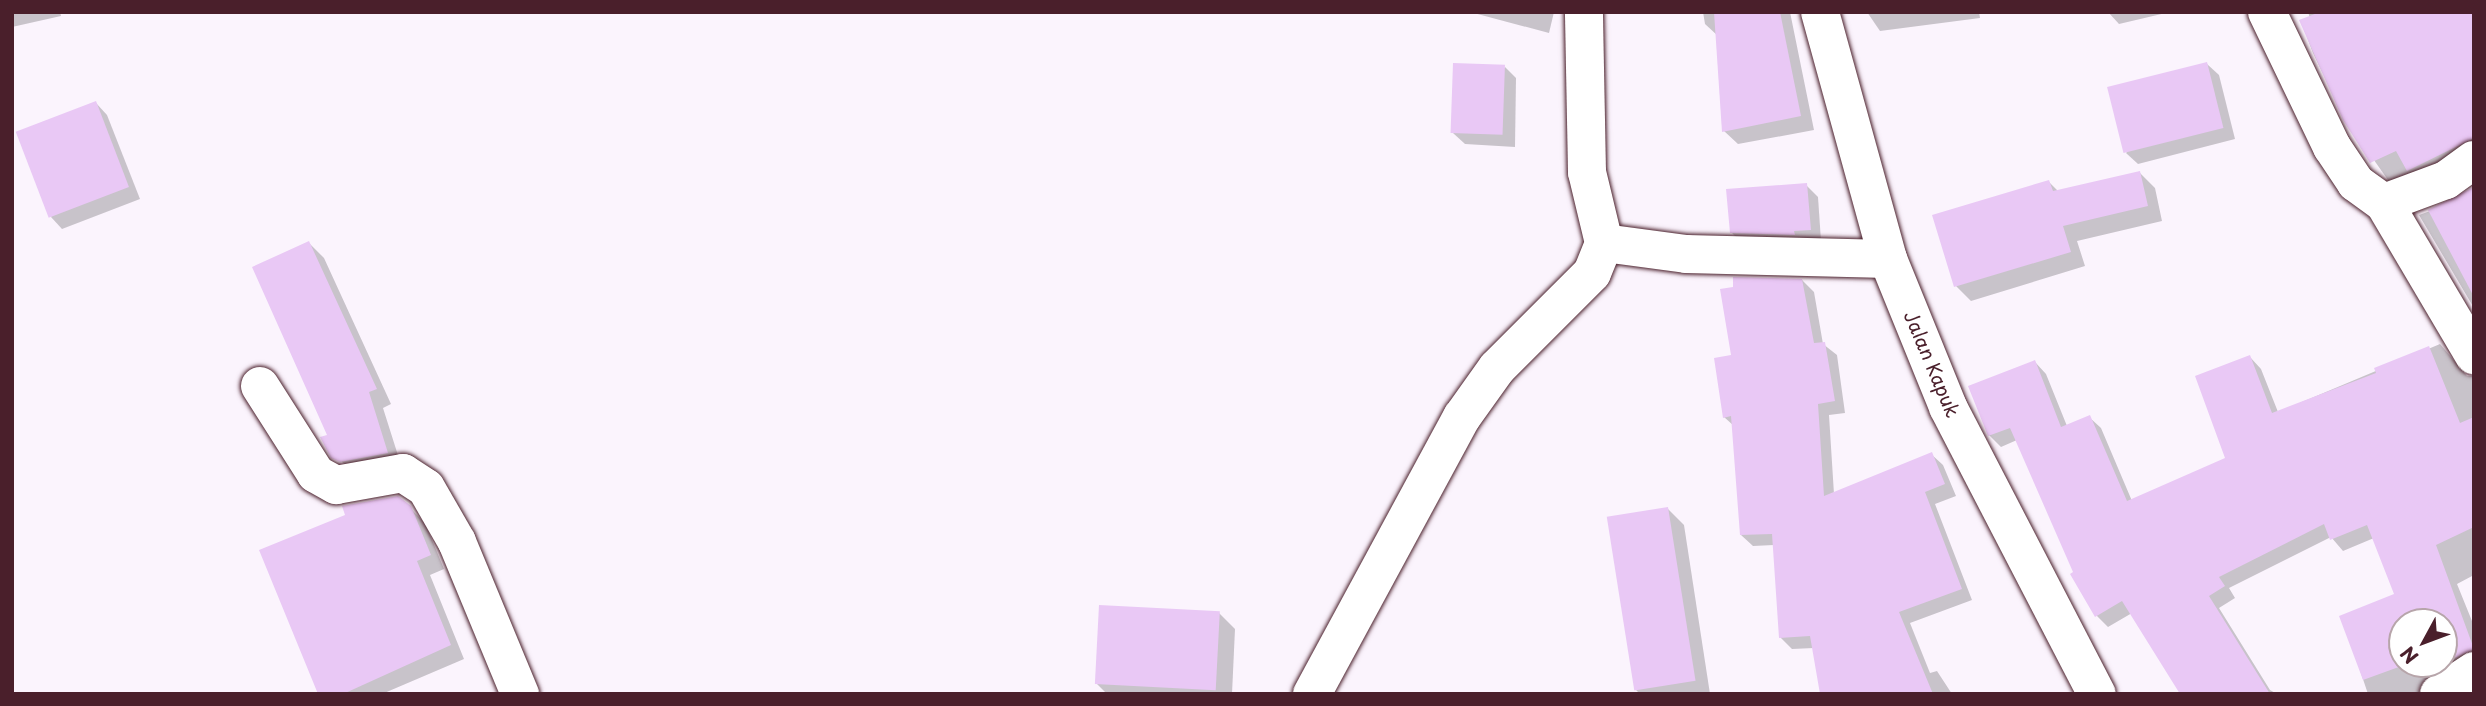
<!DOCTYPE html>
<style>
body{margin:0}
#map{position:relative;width:2486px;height:706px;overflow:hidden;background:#fbf4fd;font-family:"Playpen Sans",sans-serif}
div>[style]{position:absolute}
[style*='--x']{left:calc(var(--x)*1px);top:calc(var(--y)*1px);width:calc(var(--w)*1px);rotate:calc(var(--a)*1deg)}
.shadow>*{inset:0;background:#0003}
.building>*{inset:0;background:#e9c8f5;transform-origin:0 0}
.roads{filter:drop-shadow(0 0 2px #4a1f2b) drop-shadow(0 0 2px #4a1f2b)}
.minor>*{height:38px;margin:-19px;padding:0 19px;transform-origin:19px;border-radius:19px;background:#fff}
span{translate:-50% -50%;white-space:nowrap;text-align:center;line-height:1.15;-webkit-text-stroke:6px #fff;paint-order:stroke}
.street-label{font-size:19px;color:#4a1f2b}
.frame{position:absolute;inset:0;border:14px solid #4a1f2b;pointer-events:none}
.north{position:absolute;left:2388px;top:608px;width:70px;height:70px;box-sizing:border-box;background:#fff;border:2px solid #b7a5aa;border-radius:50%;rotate:229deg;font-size:19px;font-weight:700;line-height:28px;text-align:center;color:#4a1f2b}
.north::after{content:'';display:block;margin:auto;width:24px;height:32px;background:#4a1f2b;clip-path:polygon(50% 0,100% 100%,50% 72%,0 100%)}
</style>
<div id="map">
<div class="shadow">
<div style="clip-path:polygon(12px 12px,60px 12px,61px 16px,12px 27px)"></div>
<div style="clip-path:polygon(1470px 12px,1554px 12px,1549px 33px)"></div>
<div style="clip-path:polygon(1703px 12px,1790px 12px,1814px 130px,1738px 144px,1724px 131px,1718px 36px,1705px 24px)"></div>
<div style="clip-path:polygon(1867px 12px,1979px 12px,1980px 18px,1880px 31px)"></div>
<div style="clip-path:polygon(2108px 12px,2170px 12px,2119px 24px)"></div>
<div style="clip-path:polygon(2308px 12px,2474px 12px,2474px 155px,2400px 189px,2388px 180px,2345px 119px,2313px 53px,2301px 21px,2310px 18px)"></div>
<div style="clip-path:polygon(2207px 64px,2219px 75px,2235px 139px,2138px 164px,2126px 153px)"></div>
<div style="clip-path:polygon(1505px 67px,1516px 78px,1515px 147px,1465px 144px,1453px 133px)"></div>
<div style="clip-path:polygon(96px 103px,107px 115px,140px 199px,62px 229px,51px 217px)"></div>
<div style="clip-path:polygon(2140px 173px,2155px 188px,2162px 221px,2077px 241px,2085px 266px,1971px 301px,1956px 286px,2049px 182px,2059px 192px)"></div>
<div style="clip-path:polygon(1806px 185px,1818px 197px,1821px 241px,1743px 244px,1731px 232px)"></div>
<div style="clip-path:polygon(2474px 189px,2474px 308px,2419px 215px,2455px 202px)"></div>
<div style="clip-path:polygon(309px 243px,324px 258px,391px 404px,383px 408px,402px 468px,357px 476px,341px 461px,330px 436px)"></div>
<div style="clip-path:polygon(1802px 280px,1814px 292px,1823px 344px,1837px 355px,1845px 413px,1829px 415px,1834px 494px,1931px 454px,1943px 465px,1956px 496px,1935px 504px,1972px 600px,1910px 623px,1930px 673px,1937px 671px,1952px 694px,1822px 694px,1814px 648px,1792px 649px,1780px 637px,1774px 545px,1753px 546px,1741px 535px,1734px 426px,1724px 417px,1733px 357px)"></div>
<div style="clip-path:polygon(evenodd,2440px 344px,2467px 376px,2474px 376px,2474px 575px,2457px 584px,2474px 626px,2474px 664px,2435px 694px,2368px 694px,2342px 617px,2396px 595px,2374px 538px,2343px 551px,2331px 537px,2229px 588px,2235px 598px,2219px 608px,2270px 690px,2277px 694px,2182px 694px,2132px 613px,2108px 627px,2097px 616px,2017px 440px,2001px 447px,1989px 435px,2035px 362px,2046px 374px,2067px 426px,2089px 417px,2101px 428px,2132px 501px,2228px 459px,2250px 357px,2261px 369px,2278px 412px,2440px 344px,2402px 622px,2444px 622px,2444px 664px,2402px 664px,2402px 622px)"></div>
<div style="clip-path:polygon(410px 508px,425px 523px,444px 569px,430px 575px,464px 659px,382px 694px,321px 694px)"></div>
<div style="clip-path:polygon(1668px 509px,1684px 525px,1710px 694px,1640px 694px,1635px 689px)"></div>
<div style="clip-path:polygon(1219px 613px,1235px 629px,1232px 694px,1107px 694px,1097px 684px)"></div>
</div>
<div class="building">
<div style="clip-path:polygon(1714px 12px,1780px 12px,1801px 116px,1722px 132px)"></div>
<div style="clip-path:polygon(2320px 12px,2474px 12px,2474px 138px,2407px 171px,2396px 151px,2370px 163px,2343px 120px,2299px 20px)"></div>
<div style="left:2207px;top:62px;width:68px;height:103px;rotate:76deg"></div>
<div style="left:1453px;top:63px;width:52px;height:70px;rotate:2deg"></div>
<div style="left:96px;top:101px;width:92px;height:86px;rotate:69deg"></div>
<div style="clip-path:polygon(2140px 171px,2148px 206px,2063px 226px,2071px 252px,1954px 287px,1932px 215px,2049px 180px,2053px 191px)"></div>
<div style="clip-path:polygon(1807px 183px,1811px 230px,1794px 231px,1795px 235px,1730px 233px,1726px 189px)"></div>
<div style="clip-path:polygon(2474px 187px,2474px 297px,2428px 210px)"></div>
<div style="clip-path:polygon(309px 241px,377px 389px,369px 392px,388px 453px,340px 462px,331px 458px,320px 437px,327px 435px,252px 267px)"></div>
<div style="clip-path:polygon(1733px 277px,1802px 279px,1814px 343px,1825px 342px,1835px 401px,1818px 404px,1824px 496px,1932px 452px,1945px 484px,1925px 492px,1962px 589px,1899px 612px,1933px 694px,1820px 694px,1810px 636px,1779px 638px,1772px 534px,1740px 535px,1731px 416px,1723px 418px,1714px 358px,1731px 355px,1720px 289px,1733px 287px)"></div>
<div style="clip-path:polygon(2429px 346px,2460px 423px,2474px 417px,2474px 527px,2436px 545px,2474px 649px,2444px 663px,2444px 622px,2402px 622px,2402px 664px,2407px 664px,2363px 680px,2339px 616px,2394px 594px,2367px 525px,2330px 540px,2324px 524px,2219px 577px,2225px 586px,2209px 596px,2270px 694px,2180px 694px,2122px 601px,2095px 617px,2070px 574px,2073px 572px,2010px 428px,1988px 436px,1968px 386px,2035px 360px,2061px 427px,2090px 415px,2127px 501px,2225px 458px,2195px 376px,2250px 355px,2272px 413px,2376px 373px,2374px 368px)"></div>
<div style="clip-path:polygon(398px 496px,411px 506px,431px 555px,417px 561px,451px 645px,343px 694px,318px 694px,259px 550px,345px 515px,342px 506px)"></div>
<div style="left:1668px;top:507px;width:176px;height:62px;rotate:81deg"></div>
<div style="left:1099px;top:605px;width:121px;height:79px;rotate:3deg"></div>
<div style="clip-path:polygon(2412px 664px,2442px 664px,2416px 674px)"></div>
</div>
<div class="roads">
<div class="minor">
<div style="--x:1820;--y:12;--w:256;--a:74.6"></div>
<div style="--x:1888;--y:259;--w:160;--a:67.9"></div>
<div style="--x:1948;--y:407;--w:323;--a:62.6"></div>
<div style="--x:2267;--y:12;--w:150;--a:64.3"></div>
<div style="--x:2332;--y:147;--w:43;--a:56.3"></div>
<div style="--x:2356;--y:183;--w:34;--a:36"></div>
<div style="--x:2384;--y:203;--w:66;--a:-20.4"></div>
<div style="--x:2446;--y:180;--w:34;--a:-36"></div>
<div style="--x:2384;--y:203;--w:177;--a:59.4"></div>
<div style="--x:1604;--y:243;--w:83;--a:7.6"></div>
<div style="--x:1686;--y:254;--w:202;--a:1.4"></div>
<div style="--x:260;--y:386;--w:104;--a:57.5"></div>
<div style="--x:316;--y:474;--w:23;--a:29"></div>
<div style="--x:336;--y:485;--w:68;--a:-10.2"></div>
<div style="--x:403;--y:473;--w:27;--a:33"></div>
<div style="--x:426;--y:488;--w:62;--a:60.1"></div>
<div style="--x:457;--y:542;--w:165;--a:67.5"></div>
<div style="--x:1312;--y:694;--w:315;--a:-61.6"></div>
<div style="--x:1462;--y:417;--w:60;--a:-54.5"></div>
<div style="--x:1497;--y:368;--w:134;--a:-45"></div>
<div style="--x:1592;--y:273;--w:32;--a:-68"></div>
<div style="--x:1604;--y:243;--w:73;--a:-103.5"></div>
<div style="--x:1587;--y:172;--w:160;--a:-91.1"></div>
<div style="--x:2439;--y:694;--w:42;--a:-33.3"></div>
</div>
</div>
<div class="street-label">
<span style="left:1932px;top:364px;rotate:67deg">Jalan Kapuk</span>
</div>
<div class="frame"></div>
<div class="north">N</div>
</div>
